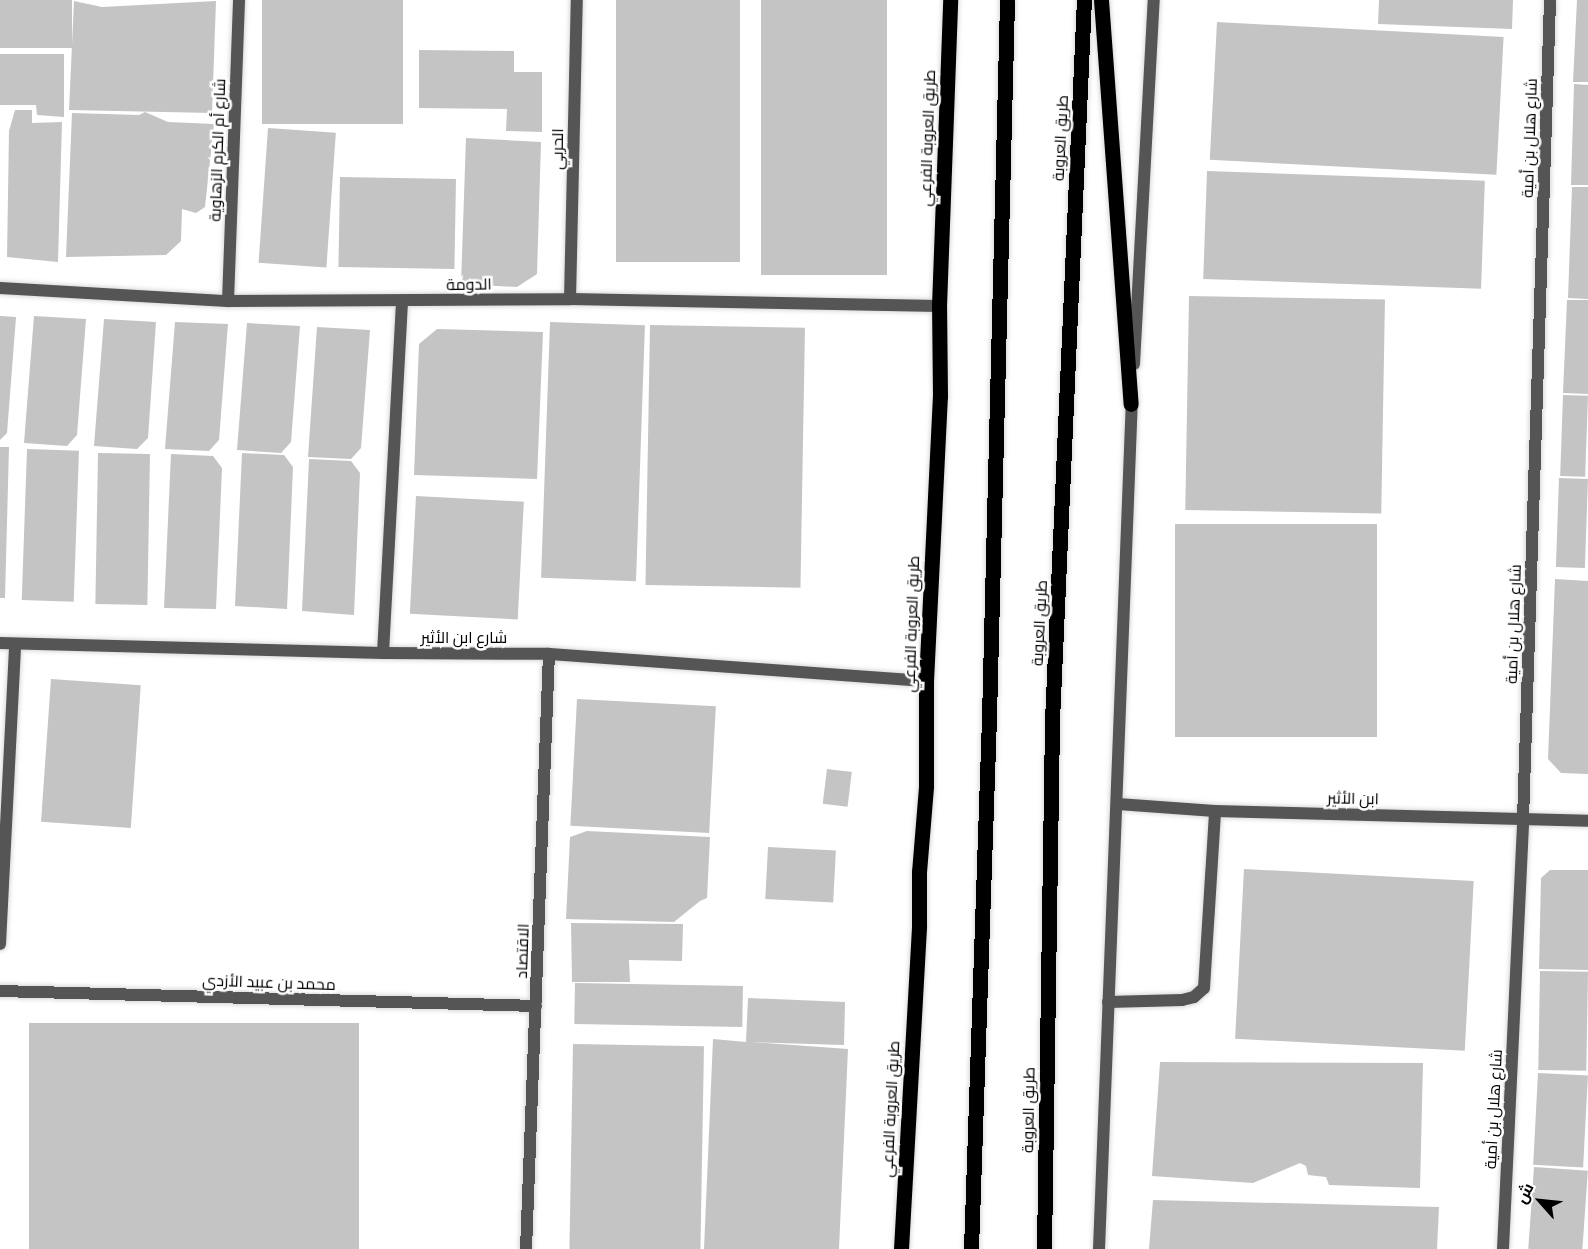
<!DOCTYPE html>
<meta charset="utf-8">
<style>
body{margin:0}
#map{position:relative;width:1588px;height:1249px;overflow:hidden;background:#fff;font-family:"Exo 2",Cairo,sans-serif}
div>[style]{position:absolute}
[style*='--x']{left:calc(var(--x)*1px);top:calc(var(--y)*1px);width:calc(var(--w)*1px);rotate:calc(var(--a)*1deg)}
.building>*{inset:0;background:#c4c4c4;transform-origin:0 0}
.roads{filter:drop-shadow(0 0 2px #dbdbdb) drop-shadow(0 0 2px #dbdbdb)}
.service>*{height:12px;margin:-6px;padding:0 6px;transform-origin:6px;border-radius:6px;background:#555}
.minor>*{height:12px;margin:-6px;padding:0 6px;transform-origin:6px;border-radius:6px;background:#555}
.tertiary>*{height:12px;margin:-6px;padding:0 6px;transform-origin:6px;border-radius:6px;background:#555}
.primary>*{height:15px;margin:-7.5px;padding:0 7.5px;transform-origin:7.5px;border-radius:7.5px;background:#000}
span{translate:-50% -50%;white-space:nowrap;text-align:center;line-height:1.15;-webkit-text-stroke:5px #fff;paint-order:stroke}
.street-label{font-size:16px;color:#000}
.north{position:absolute;left:1510px;top:1171px;width:60px;height:60px;-webkit-text-stroke:4px #fff;paint-order:stroke;rotate:297deg;font-size:16px;font-weight:700;line-height:24px;text-align:center;color:#000}
.north::after{content:'';display:block;margin:auto;width:21px;height:27px;background:#000;clip-path:polygon(50% 0,100% 100%,50% 72%,0 100%)}
</style>
<div id="map">
<div class="building">
<div style="left:0;top:0;width:72px;height:48px"></div>
<div style="left:262px;top:0;width:141px;height:124px"></div>
<div style="left:616px;top:0;width:124px;height:262px"></div>
<div style="left:761px;top:0;width:126px;height:275px"></div>
<div style="clip-path:polygon(1379px 0,1513px 0,1512px 29px,1378px 24px)"></div>
<div style="clip-path:polygon(1577px 0,1588px 0,1588px 82px,1573px 82px)"></div>
<div style="clip-path:polygon(74px 1px,102px 7px,216px 1px,212px 113px,69px 110px)"></div>
<div style="left:1217px;top:22px;width:287px;height:138px;rotate:3deg"></div>
<div style="clip-path:polygon(419px 50px,514px 51px,514px 72px,542px 72px,542px 132px,506px 131px,507px 109px,419px 108px)"></div>
<div style="clip-path:polygon(0 54px,64px 54px,64px 117px,37px 115px,36px 105px,0 105px)"></div>
<div style="clip-path:polygon(1574px 84px,1588px 85px,1588px 185px,1571px 185px)"></div>
<div style="clip-path:polygon(15px 110px,32px 110px,32px 123px,62px 122px,58px 262px,7px 257px,9px 131px)"></div>
<div style="clip-path:polygon(145px 112px,168px 122px,214px 124px,205px 207px,196px 213px,182px 209px,181px 241px,166px 255px,66px 257px,72px 113px,139px 115px)"></div>
<div style="left:268px;top:128px;width:68px;height:135px;rotate:4deg"></div>
<div style="clip-path:polygon(466px 138px,541px 142px,537px 274px,517px 287px,461px 284px)"></div>
<div style="left:1207px;top:171px;width:278px;height:108px;rotate:2deg"></div>
<div style="left:340px;top:177px;width:116px;height:90px;rotate:1deg"></div>
<div style="clip-path:polygon(1572px 187px,1588px 187px,1588px 299px,1568px 298px)"></div>
<div style="left:1189px;top:296px;width:196px;height:214px;rotate:1deg"></div>
<div style="clip-path:polygon(1567px 300px,1588px 300px,1588px 394px,1563px 393px)"></div>
<div style="clip-path:polygon(0 316px,16px 317px,7px 433px,0 440px)"></div>
<div style="clip-path:polygon(34px 316px,86px 319px,77px 435px,67px 446px,24px 443px)"></div>
<div style="clip-path:polygon(104px 319px,156px 322px,148px 438px,137px 449px,94px 446px)"></div>
<div style="clip-path:polygon(175px 322px,228px 324px,219px 440px,209px 451px,165px 449px)"></div>
<div style="left:550px;top:322px;width:95px;height:256px;rotate:2deg"></div>
<div style="clip-path:polygon(247px 323px,300px 326px,291px 442px,281px 453px,237px 450px)"></div>
<div style="left:650px;top:325px;width:155px;height:260px;rotate:1deg"></div>
<div style="clip-path:polygon(317px 327px,370px 330px,361px 448px,351px 459px,308px 457px)"></div>
<div style="clip-path:polygon(437px 329px,543px 332px,537px 479px,414px 475px,419px 344px)"></div>
<div style="left:1563px;top:395px;width:25px;height:81px;rotate:2deg"></div>
<div style="clip-path:polygon(0 447px,9px 447px,5px 598px,0 598px)"></div>
<div style="left:27px;top:449px;width:52px;height:151px;rotate:2deg"></div>
<div style="left:98px;top:453px;width:52px;height:151px;rotate:1deg"></div>
<div style="clip-path:polygon(242px 453px,284px 455px,293px 467px,287px 609px,235px 606px)"></div>
<div style="clip-path:polygon(171px 454px,213px 456px,222px 468px,216px 609px,164px 608px)"></div>
<div style="clip-path:polygon(309px 459px,351px 461px,360px 473px,354px 615px,302px 611px)"></div>
<div style="left:1559px;top:478px;width:29px;height:89px;rotate:2deg"></div>
<div style="left:416px;top:496px;width:108px;height:118px;rotate:3deg"></div>
<div style="left:1175px;top:524px;width:202px;height:213px"></div>
<div style="clip-path:polygon(1555px 579px,1588px 581px,1588px 774px,1561px 773px,1548px 759px)"></div>
<div style="left:51px;top:679px;width:90px;height:143px;rotate:4deg"></div>
<div style="left:577px;top:699px;width:139px;height:127px;rotate:3deg"></div>
<div style="left:827px;top:769px;width:25px;height:35px;rotate:7deg"></div>
<div style="clip-path:polygon(587px 831px,710px 837px,707px 898px,700px 901px,674px 922px,566px 919px,570px 837px)"></div>
<div style="left:768px;top:847px;width:68px;height:52px;rotate:3deg"></div>
<div style="left:1244px;top:869px;width:230px;height:170px;rotate:3deg"></div>
<div style="clip-path:polygon(1550px 870px,1588px 870px,1588px 970px,1539px 969px,1541px 878px)"></div>
<div style="clip-path:polygon(571px 923px,683px 924px,682px 961px,629px 960px,630px 982px,572px 982px)"></div>
<div style="left:1540px;top:971px;width:48px;height:99px;rotate:1deg"></div>
<div style="left:575px;top:983px;width:168px;height:41px;rotate:1deg"></div>
<div style="clip-path:polygon(748px 998px,845px 1002px,844px 1045px,750px 1042px,848px 1049px,839px 1249px,704px 1249px,713px 1039px,746px 1042px)"></div>
<div style="left:359px;top:1023px;width:226px;height:330px;rotate:90deg"></div>
<div style="left:573px;top:1044px;width:131px;height:205px;rotate:1deg"></div>
<div style="clip-path:polygon(1160px 1062px,1423px 1063px,1420px 1188px,1329px 1185px,1326px 1177px,1308px 1175px,1306px 1166px,1300px 1163px,1253px 1183px,1152px 1176px)"></div>
<div style="left:1538px;top:1073px;width:50px;height:92px;rotate:3deg"></div>
<div style="left:1534px;top:1167px;width:54px;height:82px;rotate:4deg"></div>
<div style="clip-path:polygon(1153px 1200px,1439px 1207px,1437px 1249px,1149px 1249px)"></div>
</div>
<div class="roads">
<div class="service">
<div style="--x:1108;--y:1002;--w:74;--a:-1.5"></div>
<div style="--x:1182;--y:1000;--w:12;--a:-14"></div>
<div style="--x:1194;--y:997;--w:13;--a:-42"></div>
<div style="--x:1204;--y:988;--w:177;--a:-86.4"></div>
</div>
<div class="minor">
<div style="--x:0;--y:288;--w:228;--a:3.3"></div>
<div style="--x:228;--y:301;--w:342;--a:-0.3"></div>
<div style="--x:570;--y:299;--w:369;--a:1.1"></div>
<div style="--x:570;--y:299;--w:299;--a:-88.7"></div>
<div style="--x:228;--y:301;--w:301;--a:-87.9"></div>
<div style="--x:0;--y:643;--w:383;--a:1.5"></div>
<div style="--x:383;--y:653;--w:166;--a:0.3"></div>
<div style="--x:549;--y:654;--w:378;--a:4.1"></div>
<div style="--x:383;--y:653;--w:352;--a:-86.9"></div>
<div style="--x:1118;--y:804;--w:97;--a:4.1"></div>
<div style="--x:1215;--y:811;--w:373;--a:1.5"></div>
<div style="--x:0;--y:944;--w:300;--a:-87.1"></div>
<div style="--x:0;--y:991;--w:536;--a:1.6"></div>
<div style="--x:526;--y:1249;--w:595;--a:-87.79"></div>
<div style="--x:1503;--y:1249;--w:430;--a:-87.3"></div>
<div style="--x:1523;--y:819;--w:819;--a:-88.11"></div>
</div>
<div class="tertiary">
<div style="--x:1134;--y:364;--w:365;--a:-86.9"></div>
<div style="--x:1099;--y:1249;--w:854;--a:-87.78"></div>
</div>
<div class="primary">
<div style="--x:1101;--y:0;--w:405;--a:85.8"></div>
<div style="--x:901;--y:1249;--w:324;--a:-86.8"></div>
<div style="--x:919;--y:926;--w:54;--a:-90"></div>
<div style="--x:919;--y:872;--w:86;--a:-85.3"></div>
<div style="--x:926;--y:786;--w:105;--a:-90"></div>
<div style="--x:926;--y:681;--w:285;--a:-87.2"></div>
<div style="--x:940;--y:396;--w:90;--a:-90.6"></div>
<div style="--x:939;--y:306;--w:306;--a:-87.9"></div>
<div style="--x:971;--y:1249;--w:532;--a:-88.06"></div>
<div style="--x:989;--y:717;--w:717;--a:-88.56"></div>
<div style="--x:1044;--y:1249;--w:529;--a:-89.13"></div>
<div style="--x:1052;--y:720;--w:721;--a:-87.46"></div>
</div>
</div>
<div class="street-label">
<span style="left:927px;top:138px;rotate:-88deg">طريق العروبة الفرعي</span>
<span style="left:1060px;top:138px;rotate:-87deg">طريق العروبة</span>
<span style="left:1529px;top:138px;rotate:-88deg">شارع هلال بن أمية</span>
<span style="left:557px;top:149px;rotate:-89deg">الحربي</span>
<span style="left:217px;top:150px;rotate:-88deg">شارع أم الكرم الزهاوية</span>
<span style="left:469px;top:284px;rotate:-1deg">الدومة</span>
<span style="left:1039px;top:623px;rotate:-87deg">طريق العروبة</span>
<span style="left:911px;top:624px;rotate:-88deg">طريق العروبة الفرعي</span>
<span style="left:1513px;top:624px;rotate:-88deg">شارع هلال بن أمية</span>
<span style="left:464px;top:637px">شارع ابن الأثير</span>
<span style="left:1353px;top:798px;rotate:1deg">ابن الأثير</span>
<span style="left:522px;top:951px;rotate:-88deg">الاقتصاد</span>
<span style="left:269px;top:982px;rotate:2deg">محمد بن عبيد الأزدي</span>
<span style="left:890px;top:1109px;rotate:-87deg">طريق العروبة الفرعي</span>
<span style="left:1493px;top:1109px;rotate:-87deg">شارع هلال بن أمية</span>
<span style="left:1028px;top:1110px;rotate:-89deg">طريق العروبة</span>
</div>
<div class="north">ش</div>
</div>
